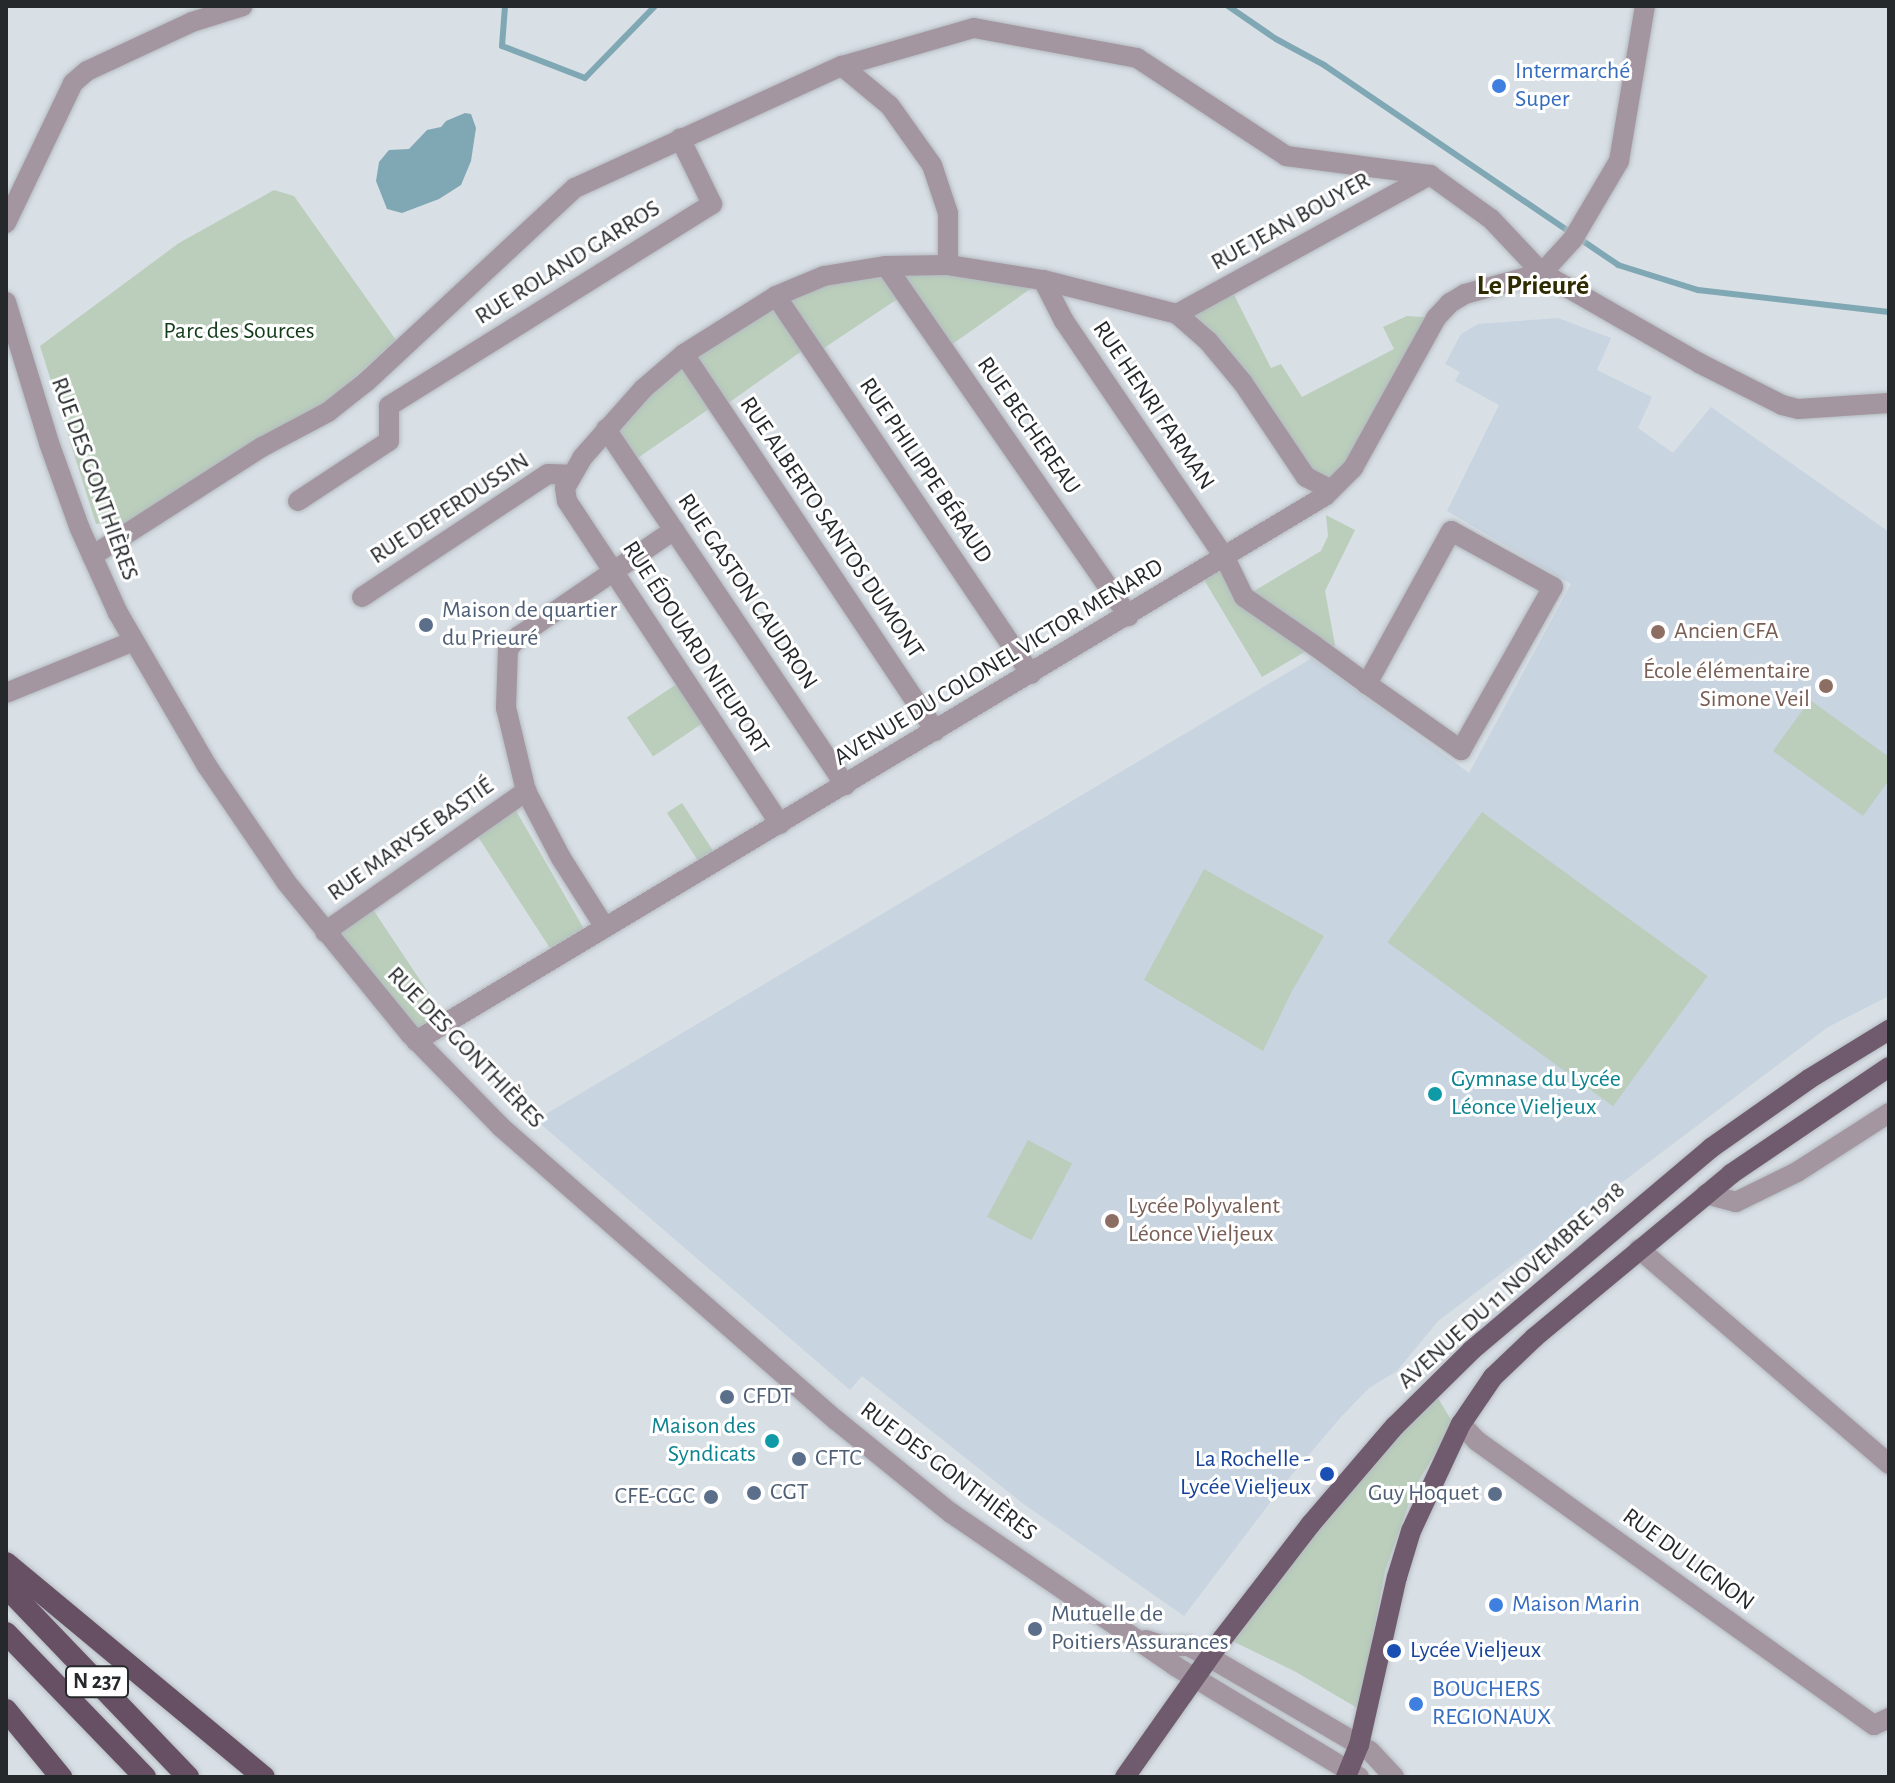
<!DOCTYPE html>
<meta charset="utf-8">
<style>
body{margin:0}
#map{position:relative;width:1895px;height:1783px;overflow:hidden;background:#d8dfe5;font-family:"Alegreya Sans",sans-serif}
div>[style]{position:absolute}
[style*='--x']{left:calc(var(--x)*1px);top:calc(var(--y)*1px);width:calc(var(--w)*1px);rotate:calc(var(--a)*1deg)}
.built>*{inset:0;background:#c8d4e0}
.green>*{inset:0;background:#bacebb;transform-origin:0 0}
.water>*{inset:0;background:#7fa8b4}
.stream>*{height:6px;margin:-3px;padding:0 3px;transform-origin:3px;border-radius:3px;background:#7fa8b4}
.roads{filter:drop-shadow(0 0 2px #b4bbc0) drop-shadow(0 0 2px #b4bbc0)}
.minor>*{height:20px;margin:-10px;padding:0 10px;transform-origin:10px;border-radius:10px;background:#a396a1}
.tertiary>*{height:20px;margin:-10px;padding:0 10px;transform-origin:10px;border-radius:10px;background:#a396a1}
.primary>*{height:20px;margin:-10px;padding:0 10px;transform-origin:10px;border-radius:10px;background:#705a6d}
.trunk>*{height:22px;margin:-11px;padding:0 11px;transform-origin:11px;border-radius:11px;background:#675064}
.dots>*{width:22px;height:22px;translate:-50% -50%;box-sizing:border-box;border:4px solid #fff;border-radius:50%}
span{translate:-50% -50%;white-space:nowrap;text-align:center;line-height:1.15;-webkit-text-stroke:6px #fff;paint-order:stroke}
.shield-label span{padding:2px 6px;background:#fff;border:2px solid;border-radius:6px;-webkit-text-stroke-width:0}
.shield-label{font-size:22px;color:#26292b;font-weight:700}
.shop-label{font-size:24px;color:#366cbe}
.left{translate:0 -50%;text-align:left}
.street-label{font-size:24px;color:#26292b}
.park-label{font-size:24px;color:#113c19}
.service-label{font-size:24px;color:#4e5e75}
.right{translate:-100% -50%;text-align:right}
.education-label{font-size:24px;color:#785e54}
.culture-label{font-size:24px;color:#0d838f}
.transit-label{font-size:24px;color:#164399}
.quarter-label{font-size:28px;color:#2e2b01;font-weight:700}
.frame{position:absolute;inset:0;border:8px solid #26292b;pointer-events:none}
</style>
<div id="map">
<div class="built">
<div style="clip-path:polygon(1558px 318px,1611px 338px,1597px 370px,1652px 397px,1638px 428px,1673px 453px,1711px 407px,1889px 532px,1889px 996px,1828px 1027px,1438px 1321px,1397px 1371px,1369px 1388px,1340px 1418px,1285px 1483px,1184px 1616px,1025px 1505px,862px 1376px,850px 1390px,536px 1120px,1312px 658px,1469px 773px,1571px 584px,1447px 511px,1499px 405px,1455px 381px,1460px 372px,1445px 364px,1461px 334px,1478px 324px)"></div>
</div>
<div class="green">
<div style="clip-path:polygon(274px 190px,294px 196px,396px 340px,327px 402px,127px 526px,120px 520px,96px 524px,40px 346px,179px 243px)"></div>
<div style="clip-path:polygon(886px 266px,1043px 280px,944px 350px,905px 294px,815px 354px,809px 346px,720px 409px,716px 404px,629px 464px,606px 429px,643px 389px,776px 296px)"></div>
<div style="clip-path:polygon(1229px 285px,1271px 368px,1281px 364px,1302px 397px,1394px 349px,1383px 327px,1407px 316px,1436px 318px,1331px 490px,1177px 314px)"></div>
<div style="clip-path:polygon(1326px 515px,1355px 530px,1325px 591px,1335px 645px,1328px 655px,1315px 646px,1262px 677px,1200px 573px,1225px 558px,1244px 597px,1321px 551px,1328px 536px)"></div>
<div style="left:684px;top:679px;width:47px;height:69px;rotate:56deg"></div>
<div style="clip-path:polygon(1810px 700px,1889px 757px,1889px 780px,1863px 816px,1773px 751px)"></div>
<div style="clip-path:polygon(511px 802px,588px 936px,555px 956px,473px 829px)"></div>
<div style="left:682px;top:803px;width:67px;height:18px;rotate:57deg"></div>
<div style="left:1482px;top:812px;width:279px;height:161px;rotate:36deg"></div>
<div style="clip-path:polygon(1204px 869px,1324px 936px,1292px 991px,1263px 1051px,1144px 980px)"></div>
<div style="clip-path:polygon(368px 902px,448px 1022px,416px 1041px,325px 932px)"></div>
<div style="left:1028px;top:1140px;width:50px;height:87px;rotate:28deg"></div>
<div style="clip-path:polygon(1433px 1390px,1453px 1423px,1414px 1489px,1385px 1571px,1359px 1709px,1296px 1672px,1224px 1637px)"></div>
</div>
<div class="water">
<div style="clip-path:polygon(465px 113px,471px 114px,476px 128px,471px 161px,461px 185px,439px 199px,402px 213px,387px 209px,376px 181px,379px 162px,389px 150px,409px 149px,427px 130px,441px 127px,446px 121px)"></div>
</div>
<div class="stream">
<div style="--x:505;--y:6;--w:40;--a:94.3"></div>
<div style="--x:502;--y:46;--w:89;--a:21.1"></div>
<div style="--x:585;--y:78;--w:100;--a:-45.8"></div>
<div style="--x:1228;--y:6;--w:58;--a:34.5"></div>
<div style="--x:1276;--y:39;--w:55;--a:28.4"></div>
<div style="--x:1324;--y:65;--w:356;--a:34.2"></div>
<div style="--x:1618;--y:265;--w:84;--a:17.4"></div>
<div style="--x:1698;--y:290;--w:192;--a:6.6"></div>
</div>
<div class="roads">
<div class="minor">
<div style="--x:842;--y:66;--w:62;--a:39.8"></div>
<div style="--x:890;--y:106;--w:72;--a:54.6"></div>
<div style="--x:932;--y:165;--w:51;--a:71.6"></div>
<div style="--x:948;--y:213;--w:52;--a:90"></div>
<div style="--x:6;--y:223;--w:155;--a:-64.4"></div>
<div style="--x:73;--y:83;--w:18;--a:-41"></div>
<div style="--x:87;--y:71;--w:116;--a:-25"></div>
<div style="--x:192;--y:22;--w:53;--a:-17.4"></div>
<div style="--x:886;--y:266;--w:426;--a:55.3"></div>
<div style="--x:1542;--y:273;--w:46;--a:-47.6"></div>
<div style="--x:1573;--y:239;--w:91;--a:-59.5"></div>
<div style="--x:1619;--y:161;--w:157;--a:-80.5"></div>
<div style="--x:1043;--y:280;--w:46;--a:62.9"></div>
<div style="--x:1064;--y:321;--w:287;--a:55.8"></div>
<div style="--x:1225;--y:558;--w:43;--a:64"></div>
<div style="--x:1244;--y:597;--w:86;--a:34.6"></div>
<div style="--x:1315;--y:646;--w:64;--a:36.2"></div>
<div style="--x:1367;--y:684;--w:115;--a:35.1"></div>
<div style="--x:1461;--y:750;--w:187;--a:-60.6"></div>
<div style="--x:1553;--y:587;--w:116;--a:-151.2"></div>
<div style="--x:1451;--y:531;--w:175;--a:118.8"></div>
<div style="--x:776;--y:296;--w:456;--a:56"></div>
<div style="--x:1177;--y:314;--w:289;--a:-28.8"></div>
<div style="--x:684;--y:354;--w:453;--a:56.3"></div>
<div style="--x:606;--y:429;--w:429;--a:56.1"></div>
<div style="--x:298;--y:501;--w:109;--a:-33.4"></div>
<div style="--x:389;--y:441;--w:35;--a:-90"></div>
<div style="--x:389;--y:406;--w:381;--a:-32"></div>
<div style="--x:712;--y:204;--w:73;--a:-115.9"></div>
<div style="--x:92;--y:556;--w:202;--a:-32.7"></div>
<div style="--x:262;--y:447;--w:75;--a:-27.9"></div>
<div style="--x:328;--y:412;--w:48;--a:-38.3"></div>
<div style="--x:366;--y:382;--w:285;--a:-42.9"></div>
<div style="--x:575;--y:188;--w:294;--a:-24.6"></div>
<div style="--x:842;--y:66;--w:137;--a:-16.1"></div>
<div style="--x:974;--y:28;--w:166;--a:10.4"></div>
<div style="--x:1137;--y:58;--w:178;--a:33.3"></div>
<div style="--x:1286;--y:156;--w:145;--a:7.5"></div>
<div style="--x:1430;--y:175;--w:75;--a:35.8"></div>
<div style="--x:1491;--y:219;--w:74;--a:46.6"></div>
<div style="--x:1542;--y:273;--w:181;--a:29.8"></div>
<div style="--x:1699;--y:363;--w:93;--a:26.8"></div>
<div style="--x:1782;--y:405;--w:16;--a:14"></div>
<div style="--x:1798;--y:409;--w:91;--a:-3.8"></div>
<div style="--x:362;--y:597;--w:223;--a:-33.5"></div>
<div style="--x:548;--y:474;--w:23;--a:2"></div>
<div style="--x:6;--y:693;--w:138;--a:-22.1"></div>
<div style="--x:780;--y:824;--w:387;--a:-123.4"></div>
<div style="--x:567;--y:501;--w:13;--a:-99"></div>
<div style="--x:565;--y:488;--w:34;--a:-60"></div>
<div style="--x:582;--y:458;--w:92;--a:-48.5"></div>
<div style="--x:643;--y:389;--w:54;--a:-40.5"></div>
<div style="--x:684;--y:354;--w:109;--a:-32.2"></div>
<div style="--x:776;--y:296;--w:52;--a:-22.6"></div>
<div style="--x:824;--y:276;--w:63;--a:-9.2"></div>
<div style="--x:886;--y:266;--w:62;--a:-0.9"></div>
<div style="--x:948;--y:265;--w:96;--a:9"></div>
<div style="--x:1043;--y:280;--w:138;--a:14.2"></div>
<div style="--x:1177;--y:314;--w:41;--a:41.1"></div>
<div style="--x:1208;--y:341;--w:55;--a:50.2"></div>
<div style="--x:1243;--y:383;--w:113;--a:56.2"></div>
<div style="--x:1306;--y:477;--w:28;--a:27"></div>
<div style="--x:604;--y:926;--w:80;--a:-122.3"></div>
<div style="--x:561;--y:858;--w:76;--a:-117.6"></div>
<div style="--x:526;--y:791;--w:85;--a:-103.5"></div>
<div style="--x:506;--y:708;--w:59;--a:-88.1"></div>
<div style="--x:508;--y:649;--w:17;--a:-50"></div>
<div style="--x:519;--y:636;--w:188;--a:-34.4"></div>
<div style="--x:325;--y:932;--w:246;--a:-35"></div>
<div style="--x:416;--y:1041;--w:1060;--a:-30.95"></div>
<div style="--x:1325;--y:496;--w:40;--a:-45"></div>
<div style="--x:1353;--y:468;--w:171;--a:-61"></div>
<div style="--x:1436;--y:318;--w:21;--a:-47"></div>
<div style="--x:1450;--y:303;--w:17;--a:-31"></div>
<div style="--x:1465;--y:294;--w:80;--a:-15.3"></div>
<div style="--x:1706;--y:1194;--w:31;--a:15"></div>
<div style="--x:1736;--y:1202;--w:68;--a:-26.2"></div>
<div style="--x:1797;--y:1172;--w:109;--a:-32.7"></div>
<div style="--x:1639;--y:1249;--w:330;--a:40.7"></div>
<div style="--x:1461;--y:1424;--w:23;--a:47"></div>
<div style="--x:1477;--y:1441;--w:488;--a:35.6"></div>
<div style="--x:1874;--y:1725;--w:17;--a:-25"></div>
</div>
<div class="tertiary">
<div style="--x:6;--y:302;--w:147;--a:73"></div>
<div style="--x:49;--y:443;--w:91;--a:70.2"></div>
<div style="--x:80;--y:529;--w:92;--a:65.7"></div>
<div style="--x:118;--y:613;--w:177;--a:59.8"></div>
<div style="--x:207;--y:766;--w:140;--a:55.7"></div>
<div style="--x:286;--y:882;--w:196;--a:50.8"></div>
<div style="--x:410;--y:1034;--w:130;--a:45.6"></div>
<div style="--x:501;--y:1127;--w:445;--a:41.2"></div>
<div style="--x:836;--y:1420;--w:148;--a:39"></div>
<div style="--x:951;--y:1513;--w:271;--a:34.3"></div>
<div style="--x:1175;--y:1666;--w:215;--a:31.1"></div>
<div style="--x:1146;--y:1640;--w:20;--a:18"></div>
<div style="--x:1165;--y:1646;--w:23;--a:0"></div>
<div style="--x:1188;--y:1646;--w:24;--a:28"></div>
<div style="--x:1209;--y:1657;--w:186;--a:30.3"></div>
<div style="--x:1370;--y:1751;--w:35;--a:47"></div>
</div>
<div class="primary">
<div style="--x:1125;--y:1777;--w:170;--a:-54.8"></div>
<div style="--x:1223;--y:1638;--w:143;--a:-52.4"></div>
<div style="--x:1310;--y:1525;--w:130;--a:-49.4"></div>
<div style="--x:1395;--y:1426;--w:108;--a:-44.6"></div>
<div style="--x:1472;--y:1350;--w:313;--a:-40.2"></div>
<div style="--x:1711;--y:1148;--w:120;--a:-35.1"></div>
<div style="--x:1809;--y:1079;--w:94;--a:-31.5"></div>
<div style="--x:1346;--y:1777;--w:35;--a:-68"></div>
<div style="--x:1359;--y:1745;--w:172;--a:-77.3"></div>
<div style="--x:1397;--y:1577;--w:48;--a:-73.1"></div>
<div style="--x:1411;--y:1531;--w:118;--a:-65"></div>
<div style="--x:1461;--y:1424;--w:57;--a:-55.8"></div>
<div style="--x:1493;--y:1377;--w:58;--a:-43.6"></div>
<div style="--x:1535;--y:1337;--w:255;--a:-39.7"></div>
<div style="--x:1731;--y:1174;--w:191;--a:-34.1"></div>
</div>
<div class="trunk">
<div style="--x:6;--y:1563;--w:335;--a:39.7"></div>
<div style="--x:6;--y:1587;--w:263;--a:46.2"></div>
<div style="--x:6;--y:1633;--w:200;--a:46"></div>
<div style="--x:6;--y:1710;--w:87;--a:50.6"></div>
</div>
</div>
<div class="dots">
<div style="left:1499px;top:86px;background:#3f7fe0"></div>
<div style="left:426px;top:625px;background:#5c6f8a"></div>
<div style="left:1658px;top:632px;background:#8d6e63"></div>
<div style="left:1826px;top:686px;background:#8d6e63"></div>
<div style="left:1435px;top:1094px;background:#0f9aa8"></div>
<div style="left:1112px;top:1221px;background:#8d6e63"></div>
<div style="left:727px;top:1397px;background:#5c6f8a"></div>
<div style="left:772px;top:1441px;background:#0f9aa8"></div>
<div style="left:799px;top:1459px;background:#5c6f8a"></div>
<div style="left:1327px;top:1474px;background:#1a4fb4"></div>
<div style="left:754px;top:1493px;background:#5c6f8a"></div>
<div style="left:1495px;top:1494px;background:#5c6f8a"></div>
<div style="left:711px;top:1497px;background:#5c6f8a"></div>
<div style="left:1496px;top:1605px;background:#3f7fe0"></div>
<div style="left:1035px;top:1629px;background:#5c6f8a"></div>
<div style="left:1394px;top:1651px;background:#1a4fb4"></div>
<div style="left:1416px;top:1704px;background:#3f7fe0"></div>
</div>
<div class="shield-label">
<span style="left:97px;top:1682px">N 237</span>
</div>
<div class="shop-label">
<span class="left" style="left:1515px;top:86px">Intermarché<br>Super</span>
<span class="left" style="left:1512px;top:1605px">Maison Marin</span>
<span class="left" style="left:1432px;top:1704px">BOUCHERS<br>REGIONAUX</span>
</div>
<div class="street-label">
<span style="left:1291px;top:222px;rotate:-29deg">RUE JEAN BOUYER</span>
<span style="left:568px;top:263px;rotate:-32deg">RUE ROLAND GARROS</span>
<span style="left:1153px;top:406px;rotate:56deg">RUE HENRI FARMAN</span>
<span style="left:1028px;top:426px;rotate:55deg">RUE BECHEREAU</span>
<span style="left:925px;top:471px;rotate:56deg">RUE PHILIPPE BÉRAUD</span>
<span style="left:94px;top:479px;rotate:70deg">RUE DES GONTHIÈRES</span>
<span style="left:450px;top:509px;rotate:-33deg">RUE DEPERDUSSIN</span>
<span style="left:831px;top:528px;rotate:56deg">RUE ALBERTO SANTOS DUMONT</span>
<span style="left:747px;top:592px;rotate:56deg">RUE GASTON CAUDRON</span>
<span style="left:695px;top:648px;rotate:57deg">RUE ÉDOUARD NIEUPORT</span>
<span style="left:999px;top:663px;rotate:-31deg">AVENUE DU COLONEL VICTOR MENARD</span>
<span style="left:411px;top:840px;rotate:-35deg">RUE MARYSE BASTIÉ</span>
<span style="left:465px;top:1048px;rotate:46deg">RUE DES GONTHIÈRES</span>
<span style="left:1512px;top:1286px;rotate:-42deg">AVENUE DU 11 NOVEMBRE 1918</span>
<span style="left:948px;top:1472px;rotate:37deg">RUE DES GONTHIÈRES</span>
<span style="left:1688px;top:1560px;rotate:36deg">RUE DU LIGNON</span>
</div>
<div class="park-label">
<span style="left:239px;top:332px">Parc des Sources</span>
</div>
<div class="service-label">
<span class="left" style="left:442px;top:625px">Maison de quartier<br>du Prieuré</span>
<span class="left" style="left:743px;top:1397px">CFDT</span>
<span class="left" style="left:815px;top:1459px">CFTC</span>
<span class="left" style="left:770px;top:1493px">CGT</span>
<span class="right" style="left:1479px;top:1494px">Guy Hoquet</span>
<span class="right" style="left:695px;top:1497px">CFE-CGC</span>
<span class="left" style="left:1051px;top:1629px">Mutuelle de<br>Poitiers Assurances</span>
</div>
<div class="education-label">
<span class="left" style="left:1674px;top:632px">Ancien CFA</span>
<span class="right" style="left:1810px;top:686px">École élémentaire<br>Simone Veil</span>
<span class="left" style="left:1128px;top:1221px">Lycée Polyvalent<br>Léonce Vieljeux</span>
</div>
<div class="culture-label">
<span class="left" style="left:1451px;top:1094px">Gymnase du Lycée<br>Léonce Vieljeux</span>
<span class="right" style="left:756px;top:1441px">Maison des<br>Syndicats</span>
</div>
<div class="transit-label">
<span class="right" style="left:1311px;top:1474px">La Rochelle -<br>Lycée Vieljeux</span>
<span class="left" style="left:1410px;top:1651px">Lycée Vieljeux</span>
</div>
<div class="quarter-label">
<span style="left:1533px;top:286px">Le Prieuré</span>
</div>
<div class="frame"></div>
</div>
